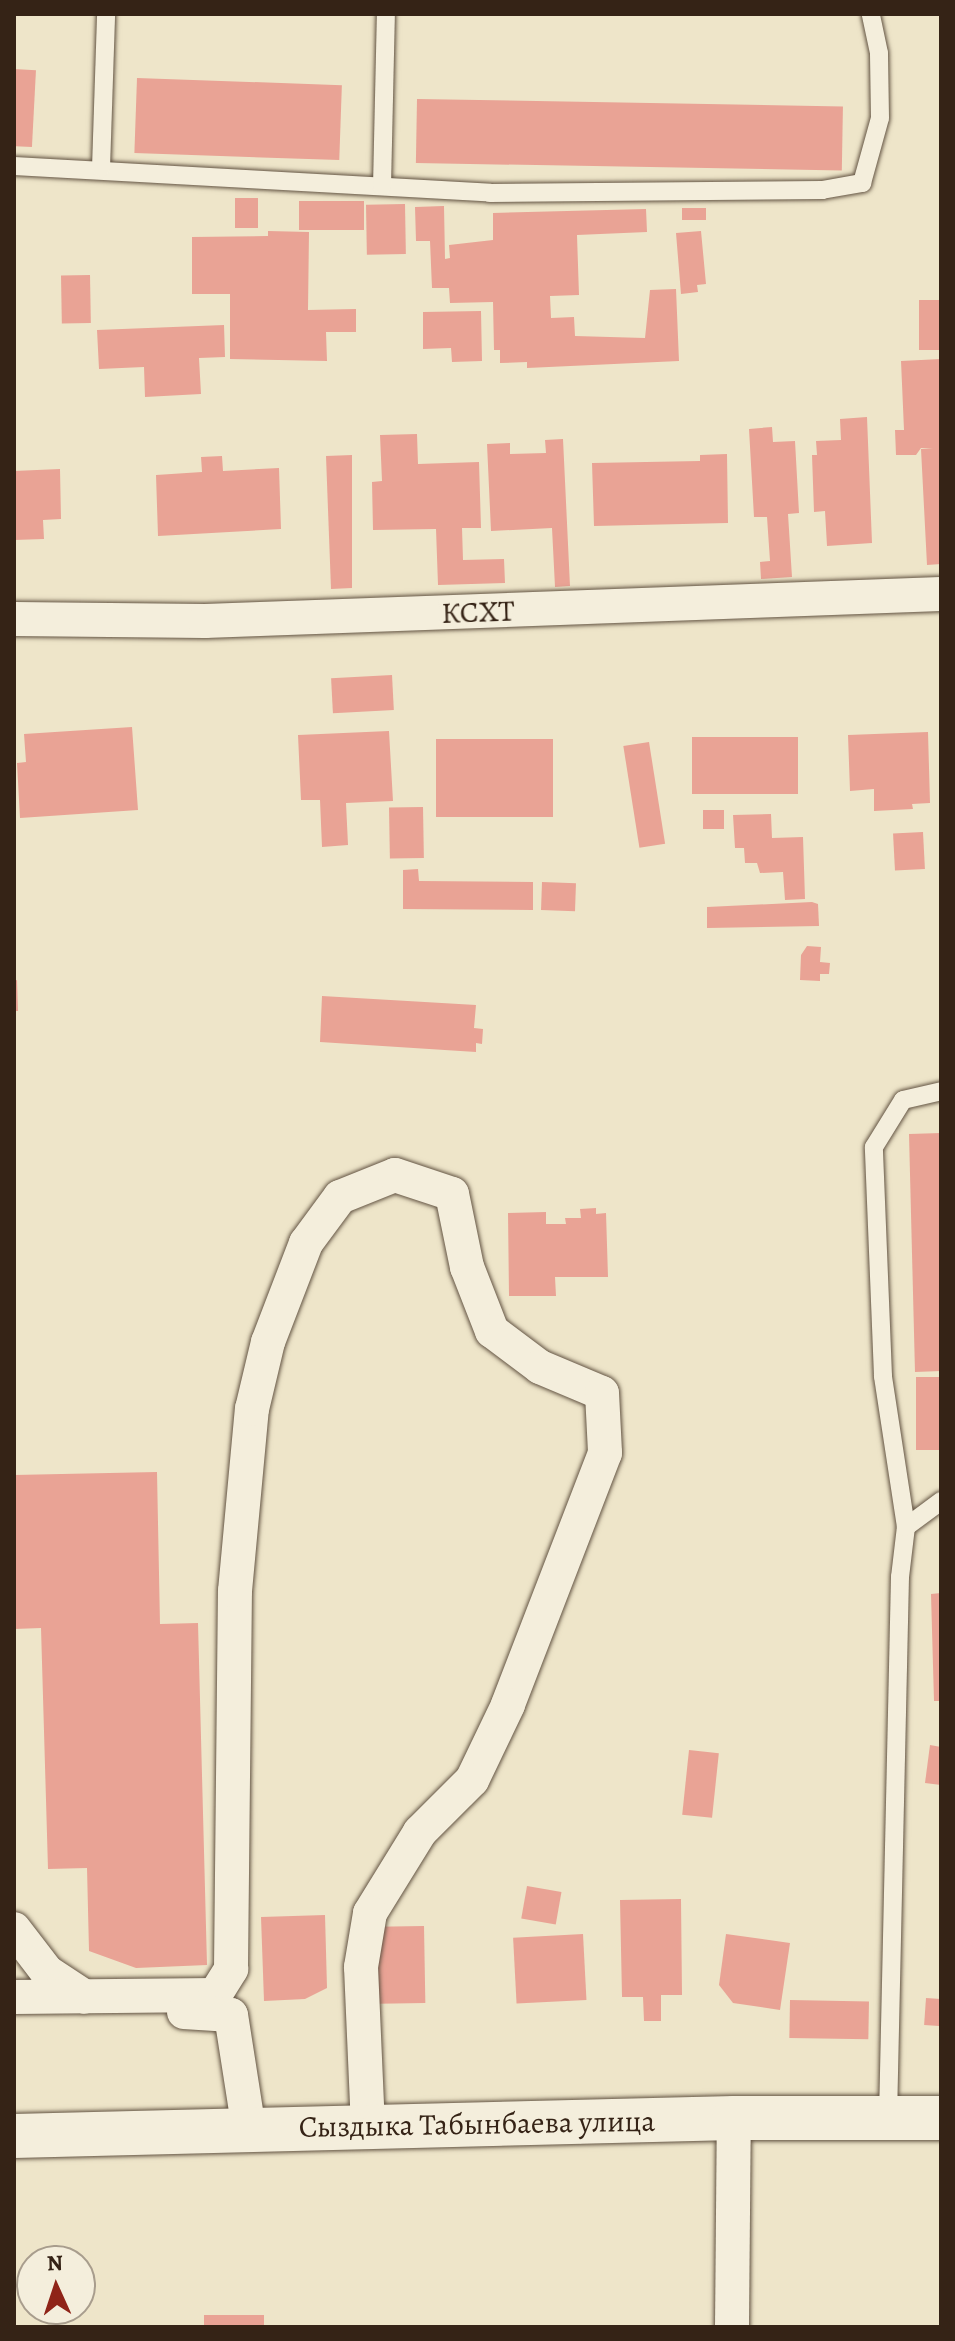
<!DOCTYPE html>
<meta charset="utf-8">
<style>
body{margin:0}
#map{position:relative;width:955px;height:2341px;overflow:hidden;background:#eee5c9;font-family:Alegreya,serif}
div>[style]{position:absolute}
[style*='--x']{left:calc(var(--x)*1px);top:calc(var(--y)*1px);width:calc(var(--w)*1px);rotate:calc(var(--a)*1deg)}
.building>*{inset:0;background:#e9a395;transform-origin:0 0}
.roads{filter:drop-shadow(0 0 2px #635443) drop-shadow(0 0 2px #635443)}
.service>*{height:18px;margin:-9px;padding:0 9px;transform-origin:9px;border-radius:9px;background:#f4eedc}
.minor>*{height:34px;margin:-17px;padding:0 17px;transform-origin:17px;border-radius:17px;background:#f4eedc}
.tertiary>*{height:44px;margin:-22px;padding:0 22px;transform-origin:22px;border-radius:22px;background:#f4eedc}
span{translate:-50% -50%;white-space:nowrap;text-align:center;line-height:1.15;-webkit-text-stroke:8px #f4eedc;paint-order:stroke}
.street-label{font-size:30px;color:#352316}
.frame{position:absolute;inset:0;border:16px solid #352316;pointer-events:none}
.north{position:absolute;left:16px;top:2245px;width:80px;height:80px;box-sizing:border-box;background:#f4eedc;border:2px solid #a89d8d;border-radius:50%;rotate:357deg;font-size:22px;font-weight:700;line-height:32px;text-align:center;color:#352316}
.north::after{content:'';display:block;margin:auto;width:28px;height:36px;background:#8f2418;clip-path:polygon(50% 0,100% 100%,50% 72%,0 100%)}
</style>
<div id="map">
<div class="building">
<div style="left:14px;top:69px;width:22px;height:77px;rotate:3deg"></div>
<div style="left:137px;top:78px;width:205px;height:75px;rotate:2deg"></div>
<div style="left:417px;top:99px;width:426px;height:64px;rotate:1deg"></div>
<div style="left:235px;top:198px;width:23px;height:30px"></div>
<div style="left:299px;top:201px;width:65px;height:29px"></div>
<div style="left:405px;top:204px;width:50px;height:39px;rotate:89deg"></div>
<div style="clip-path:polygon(444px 206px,445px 259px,450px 258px,449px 245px,493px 240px,493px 213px,646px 209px,647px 232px,577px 235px,579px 295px,550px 296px,551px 318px,574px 317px,575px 336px,645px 338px,650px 290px,676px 289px,679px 361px,527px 368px,527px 362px,500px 363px,500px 350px,494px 350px,493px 302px,450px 303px,449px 288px,432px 288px,430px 241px,416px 241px,415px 207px)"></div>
<div style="left:682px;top:208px;width:24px;height:12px"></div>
<div style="clip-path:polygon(268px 231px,309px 232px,308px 310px,356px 309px,356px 332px,326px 332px,327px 361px,230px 359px,230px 294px,192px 294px,192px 237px,268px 236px)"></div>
<div style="clip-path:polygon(701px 231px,706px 284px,697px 285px,698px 292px,681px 294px,676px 233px)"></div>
<div style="left:90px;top:275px;width:48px;height:29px;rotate:89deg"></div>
<div style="left:941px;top:300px;width:50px;height:22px;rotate:90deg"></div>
<div style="clip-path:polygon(481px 311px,482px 361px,452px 362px,451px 348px,423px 349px,423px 312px)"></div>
<div style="clip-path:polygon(224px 325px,225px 357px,199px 358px,201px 394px,145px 397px,144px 367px,99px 369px,97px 330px)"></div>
<div style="clip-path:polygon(941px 359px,941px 564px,927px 565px,921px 449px,933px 448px,921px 448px,916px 455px,896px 455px,895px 430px,904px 430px,901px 361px)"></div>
<div style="clip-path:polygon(867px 417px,872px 543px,827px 546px,825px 511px,814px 512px,812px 455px,817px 455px,816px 441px,841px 440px,840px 419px)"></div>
<div style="clip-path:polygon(772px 427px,773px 442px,795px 441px,799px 513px,788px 514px,792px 577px,761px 579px,760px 562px,770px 561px,767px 517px,754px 517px,749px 429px)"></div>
<div style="clip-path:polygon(417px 434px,418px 464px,479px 462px,481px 528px,462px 528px,463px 560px,504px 559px,505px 583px,438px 585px,436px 529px,373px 530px,372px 482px,382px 481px,380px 435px)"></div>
<div style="clip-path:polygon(563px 439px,570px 586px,555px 587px,552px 528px,491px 531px,487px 444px,510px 443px,510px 454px,546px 453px,545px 440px)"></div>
<div style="clip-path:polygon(727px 454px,728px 523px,594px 526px,592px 463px,700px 461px,700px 455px)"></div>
<div style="clip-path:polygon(352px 455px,352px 588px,331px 589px,326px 456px)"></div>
<div style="clip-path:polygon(222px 456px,223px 471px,279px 468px,281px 529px,158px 536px,156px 475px,202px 472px,201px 457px)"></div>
<div style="clip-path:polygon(60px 469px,61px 519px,43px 520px,44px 539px,14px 540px,14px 471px)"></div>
<div style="left:392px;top:675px;width:35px;height:61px;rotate:87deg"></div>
<div style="clip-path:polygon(132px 727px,138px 810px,20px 818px,17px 763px,26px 762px,24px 734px)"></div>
<div style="clip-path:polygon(389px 731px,393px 801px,346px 803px,348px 845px,322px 847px,320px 800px,301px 800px,298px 735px)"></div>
<div style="clip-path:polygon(928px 732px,930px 803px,912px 804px,913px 809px,874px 811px,874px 789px,850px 791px,848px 735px)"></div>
<div style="left:798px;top:737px;width:57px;height:106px;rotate:90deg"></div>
<div style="left:436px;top:739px;width:117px;height:78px"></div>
<div style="left:649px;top:742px;width:103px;height:26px;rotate:81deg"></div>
<div style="left:423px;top:807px;width:51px;height:34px;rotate:89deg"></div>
<div style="left:724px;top:810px;width:19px;height:21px;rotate:90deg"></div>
<div style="clip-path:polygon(771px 814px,772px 838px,803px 837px,805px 899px,785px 900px,783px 872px,760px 873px,757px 863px,745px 863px,744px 848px,735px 848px,733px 815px)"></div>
<div style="left:923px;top:832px;width:37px;height:30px;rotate:87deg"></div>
<div style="clip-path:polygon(418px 869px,419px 881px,533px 882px,533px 910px,403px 909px,403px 870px)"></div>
<div style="left:542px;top:882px;width:34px;height:28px;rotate:2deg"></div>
<div style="clip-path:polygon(812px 902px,818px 904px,819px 926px,707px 928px,707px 907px)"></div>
<div style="clip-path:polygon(807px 946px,821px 947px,820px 962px,830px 963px,829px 974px,820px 974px,820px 981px,800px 980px,801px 955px)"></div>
<div style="clip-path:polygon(17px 980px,18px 1011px,14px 1011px,14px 981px)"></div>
<div style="clip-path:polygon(322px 996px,476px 1005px,474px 1028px,483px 1029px,482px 1044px,476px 1043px,476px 1052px,320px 1042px)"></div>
<div style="clip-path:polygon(941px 1133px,941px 1371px,915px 1372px,909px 1134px)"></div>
<div style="clip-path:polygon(596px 1208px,596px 1214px,606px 1213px,608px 1277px,555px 1277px,556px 1296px,509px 1296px,508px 1213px,546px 1212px,546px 1224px,566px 1224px,565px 1218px,581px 1218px,580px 1209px)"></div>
<div style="left:916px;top:1377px;width:25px;height:73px"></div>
<div style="clip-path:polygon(157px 1472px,160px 1624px,198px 1623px,207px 1965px,136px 1968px,89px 1951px,87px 1868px,48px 1869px,41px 1628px,14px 1629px,14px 1475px)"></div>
<div style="clip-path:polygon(941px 1593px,941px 1701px,934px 1701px,931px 1594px)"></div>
<div style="clip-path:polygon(930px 1745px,941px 1747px,941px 1785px,925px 1783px)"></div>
<div style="left:689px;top:1750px;width:30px;height:65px;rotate:6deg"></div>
<div style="left:527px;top:1886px;width:35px;height:33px;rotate:10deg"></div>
<div style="clip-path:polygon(681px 1899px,682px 1995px,661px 1995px,661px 2021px,644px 2021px,643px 1997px,622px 1997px,620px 1900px)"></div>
<div style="clip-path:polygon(325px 1915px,327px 1988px,305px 1999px,264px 2001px,261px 1917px)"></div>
<div style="left:424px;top:1926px;width:77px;height:47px;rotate:89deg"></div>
<div style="left:583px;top:1934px;width:66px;height:70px;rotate:87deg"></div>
<div style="clip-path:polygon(726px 1934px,790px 1943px,780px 2010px,733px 2003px,719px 1985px)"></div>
<div style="left:926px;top:1998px;width:15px;height:27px;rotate:4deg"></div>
<div style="left:790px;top:2000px;width:79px;height:38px;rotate:1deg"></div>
<div style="left:264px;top:2315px;width:12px;height:60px;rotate:90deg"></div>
</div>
<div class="roads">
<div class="service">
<div style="--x:14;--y:166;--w:477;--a:3.2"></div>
<div style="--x:490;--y:193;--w:332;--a:-0.5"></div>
<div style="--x:822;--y:190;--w:41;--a:-9.9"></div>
<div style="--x:862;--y:183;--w:67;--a:-74.5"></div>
<div style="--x:880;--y:118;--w:65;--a:-90.9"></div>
<div style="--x:879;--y:53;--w:40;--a:-102"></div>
<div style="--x:101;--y:168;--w:154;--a:-88.1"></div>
<div style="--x:382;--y:186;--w:172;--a:-88.7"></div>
<div style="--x:906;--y:1527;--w:44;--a:-36.6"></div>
<div style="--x:888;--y:2118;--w:541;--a:-88.73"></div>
<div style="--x:900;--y:1577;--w:50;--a:-83.2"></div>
<div style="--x:906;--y:1527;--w:153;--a:-98.7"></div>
<div style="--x:883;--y:1376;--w:229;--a:-92.3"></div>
<div style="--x:874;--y:1147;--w:55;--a:-58.3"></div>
<div style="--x:903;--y:1100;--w:39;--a:-13"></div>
</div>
<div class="minor">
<div style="--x:14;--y:619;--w:191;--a:0.6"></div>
<div style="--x:205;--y:621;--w:736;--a:-2.1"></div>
<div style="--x:14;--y:1929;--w:54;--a:52.5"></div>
<div style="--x:47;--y:1972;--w:45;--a:33.3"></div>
<div style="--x:14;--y:1997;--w:201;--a:-0.6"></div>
<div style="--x:215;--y:1995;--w:31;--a:-58"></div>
<div style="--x:231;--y:1969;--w:378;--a:-89.4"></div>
<div style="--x:235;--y:1591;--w:183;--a:-84.7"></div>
<div style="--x:252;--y:1409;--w:69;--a:-76.6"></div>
<div style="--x:268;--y:1342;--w:106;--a:-69"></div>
<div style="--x:306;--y:1243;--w:57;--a:-53.5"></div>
<div style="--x:340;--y:1197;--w:59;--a:-21.8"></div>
<div style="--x:395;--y:1175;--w:60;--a:18.4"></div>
<div style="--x:452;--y:1194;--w:75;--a:78.4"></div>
<div style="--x:467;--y:1267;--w:69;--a:68.7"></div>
<div style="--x:492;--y:1331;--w:60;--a:36.9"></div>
<div style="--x:540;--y:1367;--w:67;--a:22.8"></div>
<div style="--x:602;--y:1393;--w:60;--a:87.1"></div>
<div style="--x:605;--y:1453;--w:270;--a:111.1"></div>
<div style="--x:508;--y:1705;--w:83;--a:115.6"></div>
<div style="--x:472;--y:1780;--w:74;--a:135"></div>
<div style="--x:420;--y:1832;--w:95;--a:121.7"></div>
<div style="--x:370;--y:1913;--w:55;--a:99.5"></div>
<div style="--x:361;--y:1967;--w:160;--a:87.5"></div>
<div style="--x:184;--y:2012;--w:47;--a:3.7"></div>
<div style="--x:231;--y:2015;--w:116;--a:81.1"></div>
<div style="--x:732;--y:2327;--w:209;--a:-89.5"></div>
</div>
<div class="tertiary">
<div style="--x:14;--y:2136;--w:720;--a:-1.43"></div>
<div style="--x:734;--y:2118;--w:207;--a:0"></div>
</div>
</div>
<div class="street-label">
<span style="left:478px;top:612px;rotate:-2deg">КСХТ</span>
<span style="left:477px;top:2124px;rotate:-1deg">Сыздыка Табынбаева улица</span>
</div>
<div class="frame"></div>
<div class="north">N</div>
</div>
